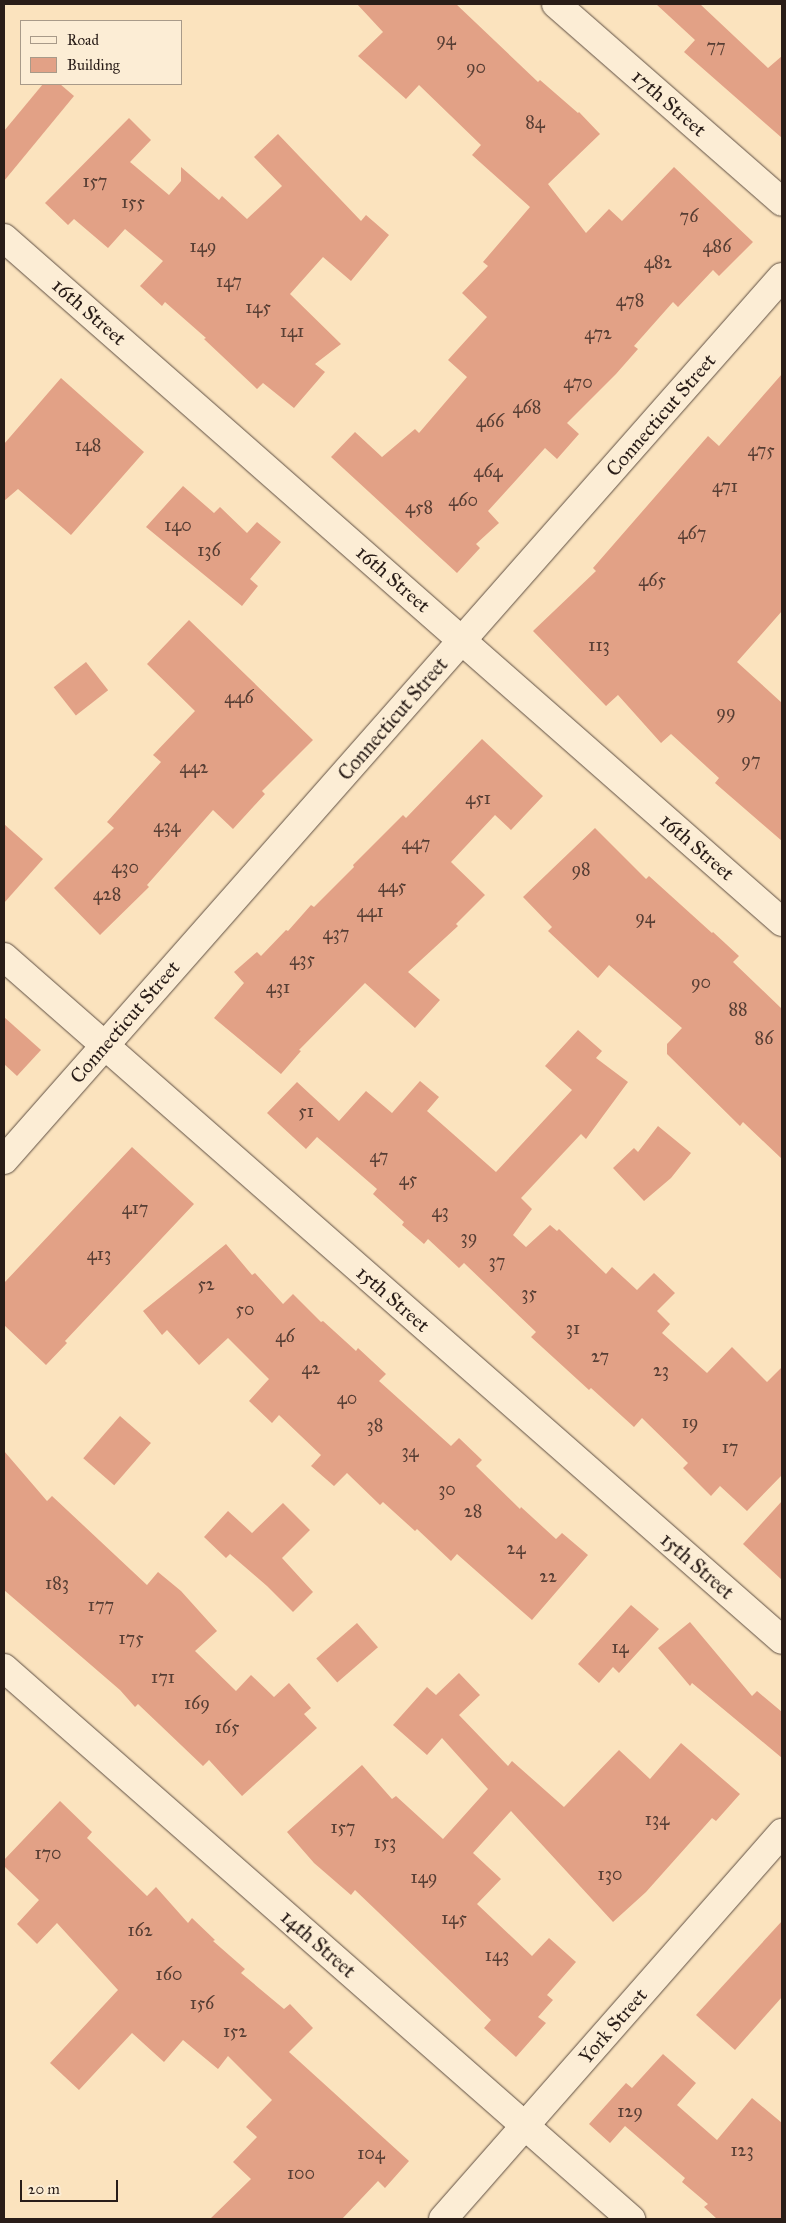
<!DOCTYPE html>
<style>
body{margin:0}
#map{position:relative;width:786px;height:2223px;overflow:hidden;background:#fbe3be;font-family:"IM FELL Great Primer",serif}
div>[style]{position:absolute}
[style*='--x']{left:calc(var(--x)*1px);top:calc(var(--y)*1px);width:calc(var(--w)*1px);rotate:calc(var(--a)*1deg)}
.building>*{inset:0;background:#e2a186;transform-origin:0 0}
.roads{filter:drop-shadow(0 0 1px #5e4e42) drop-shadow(0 0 1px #5e4e42)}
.minor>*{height:28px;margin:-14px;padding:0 14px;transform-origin:14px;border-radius:14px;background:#fcedd5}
span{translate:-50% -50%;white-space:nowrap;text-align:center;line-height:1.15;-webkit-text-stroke:4px #fcedd5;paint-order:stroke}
.number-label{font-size:18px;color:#573e34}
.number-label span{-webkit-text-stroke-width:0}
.street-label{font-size:20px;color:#291d18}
.frame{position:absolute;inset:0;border:5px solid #291d18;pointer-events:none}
.legend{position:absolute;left:20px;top:20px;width:162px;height:65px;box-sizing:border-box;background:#fcedd5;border:1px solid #a89a89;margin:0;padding:6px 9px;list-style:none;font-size:15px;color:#291d18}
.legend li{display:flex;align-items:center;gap:10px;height:25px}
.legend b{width:25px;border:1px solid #a89a89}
.scale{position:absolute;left:20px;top:2180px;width:98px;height:22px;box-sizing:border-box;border:2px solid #291d18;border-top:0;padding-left:6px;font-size:15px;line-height:18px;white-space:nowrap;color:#291d18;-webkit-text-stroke:4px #fcedd5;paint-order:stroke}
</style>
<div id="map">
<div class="building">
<div style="clip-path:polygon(357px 4px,456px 4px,538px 82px,540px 80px,578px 113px,579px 112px,600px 134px,548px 184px,586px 233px,609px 209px,622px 221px,674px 167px,753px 242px,719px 276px,713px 270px,678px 307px,673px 302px,634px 346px,638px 349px,616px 374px,567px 423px,579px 434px,557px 459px,545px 448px,488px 511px,499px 523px,476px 544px,480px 548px,457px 573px,331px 457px,355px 432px,382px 457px,415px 429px,419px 433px,467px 377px,448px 360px,487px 317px,462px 293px,488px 266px,483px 262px,530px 207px,472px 155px,481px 145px,419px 85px,406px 99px,358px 56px,383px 32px)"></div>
<div style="clip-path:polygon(656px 4px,700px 4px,768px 68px,782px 56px,782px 138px,684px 52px,695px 40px)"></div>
<div style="clip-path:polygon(43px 84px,60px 84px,74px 96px,4px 181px,4px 131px)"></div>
<div style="clip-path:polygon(129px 118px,151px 140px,130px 162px,169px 195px,181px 181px,181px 167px,219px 200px,222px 196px,247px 219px,282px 186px,254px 157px,278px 134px,361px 221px,366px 215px,389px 235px,351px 281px,323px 257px,290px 294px,341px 344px,315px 364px,325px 372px,294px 408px,263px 383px,257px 389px,204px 339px,206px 338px,165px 302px,162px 306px,140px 286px,163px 261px,125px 229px,108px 248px,74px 219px,68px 225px,45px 203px)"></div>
<div style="clip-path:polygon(782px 374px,782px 611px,737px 662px,782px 703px,782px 841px,715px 783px,719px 778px,671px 734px,661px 743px,618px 695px,606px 706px,533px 631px,596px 571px,593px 568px,708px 436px,719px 446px)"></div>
<div style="clip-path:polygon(61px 378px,144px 452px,71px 535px,18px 489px,4px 501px,4px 444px)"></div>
<div style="clip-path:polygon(183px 486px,214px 513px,220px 507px,247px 533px,257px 522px,281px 542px,250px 579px,258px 586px,242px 606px,146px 527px)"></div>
<div style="clip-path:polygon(189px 620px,313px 740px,262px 791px,265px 794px,233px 829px,213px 810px,147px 885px,149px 887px,100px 935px,54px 888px,114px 828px,107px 822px,161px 762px,153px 755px,195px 711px,147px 664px)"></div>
<div style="left:86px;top:662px;width:36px;height:41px;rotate:52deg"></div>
<div style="clip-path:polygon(482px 739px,543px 796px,511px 830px,495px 815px,451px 862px,485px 895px,456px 924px,458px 926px,408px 972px,440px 1000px,415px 1028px,365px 983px,299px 1050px,301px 1051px,281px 1074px,214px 1018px,244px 983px,234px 972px,257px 952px,261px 956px,286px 930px,288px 931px,311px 905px,314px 907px,354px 867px,353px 865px,403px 815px,406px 818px)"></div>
<div style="clip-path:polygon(4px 824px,43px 859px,4px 903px)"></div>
<div style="clip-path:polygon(595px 828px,646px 879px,649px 876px,712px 933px,713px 932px,739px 956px,733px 962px,782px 1009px,782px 1159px,743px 1122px,740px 1126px,667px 1054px,667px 1044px,682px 1028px,609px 965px,598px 978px,548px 931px,552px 927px,523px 897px)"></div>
<div style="clip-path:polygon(4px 1017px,41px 1050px,17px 1076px,4px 1064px)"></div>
<div style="clip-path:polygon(578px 1030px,602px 1051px,596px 1058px,628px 1082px,586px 1139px,581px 1134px,521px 1198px,532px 1209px,513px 1235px,526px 1247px,550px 1225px,557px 1231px,559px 1229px,606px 1274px,612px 1267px,637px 1290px,654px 1273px,675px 1293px,657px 1311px,670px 1324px,662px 1333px,707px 1373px,732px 1347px,767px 1382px,782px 1367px,782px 1475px,747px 1511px,720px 1486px,711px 1496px,683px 1468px,688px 1463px,642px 1418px,634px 1427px,591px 1388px,589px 1390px,531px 1337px,536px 1332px,464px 1263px,459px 1268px,428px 1239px,424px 1244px,402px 1225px,404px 1222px,373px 1194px,377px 1189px,317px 1137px,306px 1149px,267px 1113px,297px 1082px,339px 1121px,366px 1091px,392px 1113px,420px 1081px,439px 1097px,427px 1111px,496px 1172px,572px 1090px,545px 1066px)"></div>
<div style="clip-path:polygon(658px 1126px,691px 1153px,671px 1178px,644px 1201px,613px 1168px,634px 1148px,638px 1152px)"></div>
<div style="clip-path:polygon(132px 1147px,194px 1204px,65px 1341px,67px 1343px,46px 1365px,4px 1325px,4px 1283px)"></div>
<div style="clip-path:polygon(226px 1244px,252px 1275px,255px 1273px,283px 1304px,293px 1294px,321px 1322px,323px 1321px,356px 1351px,358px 1348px,386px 1374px,379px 1381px,451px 1446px,459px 1438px,482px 1460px,476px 1466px,520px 1509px,521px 1507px,556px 1539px,562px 1533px,588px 1555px,532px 1620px,457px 1554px,451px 1561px,417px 1529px,415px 1531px,383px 1502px,380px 1505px,347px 1473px,334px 1486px,311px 1466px,321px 1455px,279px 1415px,272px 1423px,249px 1401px,269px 1379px,228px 1338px,199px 1365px,167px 1330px,162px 1335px,143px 1311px)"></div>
<div style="left:120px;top:1416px;width:41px;height:56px;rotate:41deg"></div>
<div style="clip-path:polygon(4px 1451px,47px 1501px,52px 1496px,147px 1585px,158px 1572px,181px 1591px,217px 1631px,195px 1651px,236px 1691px,251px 1675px,274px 1697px,289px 1683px,311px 1708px,304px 1714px,317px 1728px,242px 1796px,209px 1760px,203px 1766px,138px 1704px,135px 1707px,120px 1690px,4px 1590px)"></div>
<div style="clip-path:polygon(782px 1501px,782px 1580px,743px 1544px)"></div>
<div style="clip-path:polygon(283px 1503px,310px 1530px,282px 1558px,313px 1592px,293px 1612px,267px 1586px,230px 1554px,226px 1558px,204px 1537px,228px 1511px,252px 1533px)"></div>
<div style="clip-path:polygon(631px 1605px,659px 1629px,619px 1673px,613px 1667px,599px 1683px,578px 1664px)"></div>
<div style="clip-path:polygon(690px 1622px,752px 1696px,757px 1691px,782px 1712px,782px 1758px,692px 1683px,690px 1686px,658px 1648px)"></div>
<div style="left:357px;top:1623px;width:32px;height:54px;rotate:49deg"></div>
<div style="clip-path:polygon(459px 1673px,480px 1695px,459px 1715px,508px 1766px,512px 1761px,564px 1807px,619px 1750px,650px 1779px,681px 1743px,740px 1794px,716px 1821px,712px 1818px,646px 1892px,613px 1922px,511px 1811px,473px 1853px,501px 1879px,477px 1904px,532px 1956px,549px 1938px,576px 1962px,547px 1995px,553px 2000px,538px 2017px,546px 2023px,516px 2057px,484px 2028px,491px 2020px,355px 1890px,351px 1895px,314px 1863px,287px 1832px,362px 1765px,392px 1799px,396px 1796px,443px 1839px,488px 1789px,442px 1738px,427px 1755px,393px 1725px,427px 1687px,436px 1695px)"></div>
<div style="clip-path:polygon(60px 1801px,92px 1832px,87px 1838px,147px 1896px,156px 1887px,188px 1923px,192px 1918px,215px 1940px,213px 1941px,245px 1969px,241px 1973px,284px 2009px,290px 2004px,313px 2028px,289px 2052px,409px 2161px,385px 2188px,378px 2181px,342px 2219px,210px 2219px,251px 2179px,233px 2162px,257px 2137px,246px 2127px,272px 2100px,228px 2056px,218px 2069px,183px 2040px,164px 2062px,132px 2033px,79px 2090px,50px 2063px,118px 1990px,57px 1923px,37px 1944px,17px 1924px,39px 1900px,4px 1866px,4px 1860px)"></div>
<div style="clip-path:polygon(782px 1921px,782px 1997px,735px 2050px,696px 2015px)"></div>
<div style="clip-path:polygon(663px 2054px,696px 2083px,677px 2105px,717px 2140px,752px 2098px,782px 2123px,782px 2219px,717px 2219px,704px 2207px,708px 2204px,682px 2182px,685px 2178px,625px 2126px,610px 2143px,589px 2124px,626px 2083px,632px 2088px)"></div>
</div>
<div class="roads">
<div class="minor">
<div style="--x:556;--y:4;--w:300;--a:41.2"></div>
<div style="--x:4;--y:238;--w:1036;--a:41.32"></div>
<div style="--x:4;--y:957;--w:1035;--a:41.28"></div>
<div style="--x:4;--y:1160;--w:1177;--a:-48.62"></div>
<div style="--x:4;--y:1668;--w:835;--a:41.31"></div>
<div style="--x:443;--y:2219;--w:514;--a:-48.71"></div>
</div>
</div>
<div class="number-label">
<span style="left:446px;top:39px">94</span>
<span style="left:716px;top:46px">77</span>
<span style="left:476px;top:67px">90</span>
<span style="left:535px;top:122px">84</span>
<span style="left:95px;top:181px">157</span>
<span style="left:133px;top:202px">155</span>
<span style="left:689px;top:216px">76</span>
<span style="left:203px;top:246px">149</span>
<span style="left:717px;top:246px">486</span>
<span style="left:658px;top:262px">482</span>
<span style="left:229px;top:281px">147</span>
<span style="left:630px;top:300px">478</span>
<span style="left:258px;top:307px">145</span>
<span style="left:292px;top:331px">141</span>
<span style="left:598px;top:333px">472</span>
<span style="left:578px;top:382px">470</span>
<span style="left:527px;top:407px">468</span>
<span style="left:490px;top:421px">466</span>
<span style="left:88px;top:445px">148</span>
<span style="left:761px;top:450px">475</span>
<span style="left:488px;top:471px">464</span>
<span style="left:725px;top:486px">471</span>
<span style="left:463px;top:500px">460</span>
<span style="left:419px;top:507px">458</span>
<span style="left:178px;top:525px">140</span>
<span style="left:692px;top:533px">467</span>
<span style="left:209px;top:550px">136</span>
<span style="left:652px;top:580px">465</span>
<span style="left:599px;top:645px">113</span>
<span style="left:239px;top:697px">446</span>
<span style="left:726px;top:712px">99</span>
<span style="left:751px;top:760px">97</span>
<span style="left:194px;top:767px">442</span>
<span style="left:478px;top:798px">451</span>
<span style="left:167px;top:826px">434</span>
<span style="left:416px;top:843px">447</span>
<span style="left:125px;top:867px">430</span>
<span style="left:581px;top:869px">98</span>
<span style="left:392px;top:886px">445</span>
<span style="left:107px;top:894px">428</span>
<span style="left:370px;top:911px">441</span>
<span style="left:645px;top:917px">94</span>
<span style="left:336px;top:933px">437</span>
<span style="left:302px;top:959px">435</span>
<span style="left:701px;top:982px">90</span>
<span style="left:278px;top:987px">431</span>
<span style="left:738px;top:1009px">88</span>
<span style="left:764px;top:1038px">86</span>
<span style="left:306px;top:1111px">51</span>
<span style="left:379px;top:1156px">47</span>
<span style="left:408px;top:1179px">45</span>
<span style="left:135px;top:1208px">417</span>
<span style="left:440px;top:1211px">43</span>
<span style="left:469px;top:1237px">39</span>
<span style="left:99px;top:1254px">413</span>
<span style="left:497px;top:1261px">37</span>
<span style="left:206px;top:1284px">52</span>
<span style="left:529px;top:1293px">35</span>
<span style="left:245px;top:1309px">50</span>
<span style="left:573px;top:1328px">31</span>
<span style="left:285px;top:1336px">46</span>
<span style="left:600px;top:1356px">27</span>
<span style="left:311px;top:1368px">42</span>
<span style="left:661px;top:1370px">23</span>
<span style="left:347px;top:1398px">40</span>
<span style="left:690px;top:1422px">19</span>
<span style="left:375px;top:1425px">38</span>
<span style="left:730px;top:1447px">17</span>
<span style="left:410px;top:1451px">34</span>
<span style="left:447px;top:1489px">30</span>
<span style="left:473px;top:1511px">28</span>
<span style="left:516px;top:1548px">24</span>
<span style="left:548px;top:1576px">22</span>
<span style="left:57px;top:1583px">183</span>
<span style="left:101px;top:1605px">177</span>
<span style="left:131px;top:1638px">175</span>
<span style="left:620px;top:1647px">14</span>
<span style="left:163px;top:1677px">171</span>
<span style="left:197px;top:1703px">169</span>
<span style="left:227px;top:1727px">165</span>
<span style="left:657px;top:1819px">134</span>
<span style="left:343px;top:1827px">157</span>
<span style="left:385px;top:1842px">153</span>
<span style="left:48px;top:1853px">170</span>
<span style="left:610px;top:1874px">130</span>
<span style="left:424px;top:1877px">149</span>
<span style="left:454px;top:1918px">145</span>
<span style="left:140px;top:1930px">162</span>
<span style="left:497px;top:1955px">143</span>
<span style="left:169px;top:1974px">160</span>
<span style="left:202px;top:2003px">156</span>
<span style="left:235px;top:2031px">152</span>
<span style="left:630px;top:2111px">129</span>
<span style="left:742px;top:2150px">123</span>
<span style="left:371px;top:2153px">104</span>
<span style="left:301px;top:2173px">100</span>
</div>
<div class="street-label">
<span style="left:669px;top:103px;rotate:41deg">17th Street</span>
<span style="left:89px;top:312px;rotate:41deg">16th Street</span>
<span style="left:661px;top:415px;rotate:-49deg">Connecticut Street</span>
<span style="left:393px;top:579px;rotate:41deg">16th Street</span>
<span style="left:393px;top:719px;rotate:-49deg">Connecticut Street</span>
<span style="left:697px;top:847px;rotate:41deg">16th Street</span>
<span style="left:125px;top:1022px;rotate:-49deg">Connecticut Street</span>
<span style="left:393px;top:1299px;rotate:41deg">15th Street</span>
<span style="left:697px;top:1566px;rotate:41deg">15th Street</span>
<span style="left:318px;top:1944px;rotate:41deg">14th Street</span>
<span style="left:613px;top:2026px;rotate:-49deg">York Street</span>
</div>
<div class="frame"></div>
<ul class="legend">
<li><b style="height:6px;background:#fcedd5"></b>Road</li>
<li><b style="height:14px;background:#e2a186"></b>Building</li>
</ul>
<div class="scale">20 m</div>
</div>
